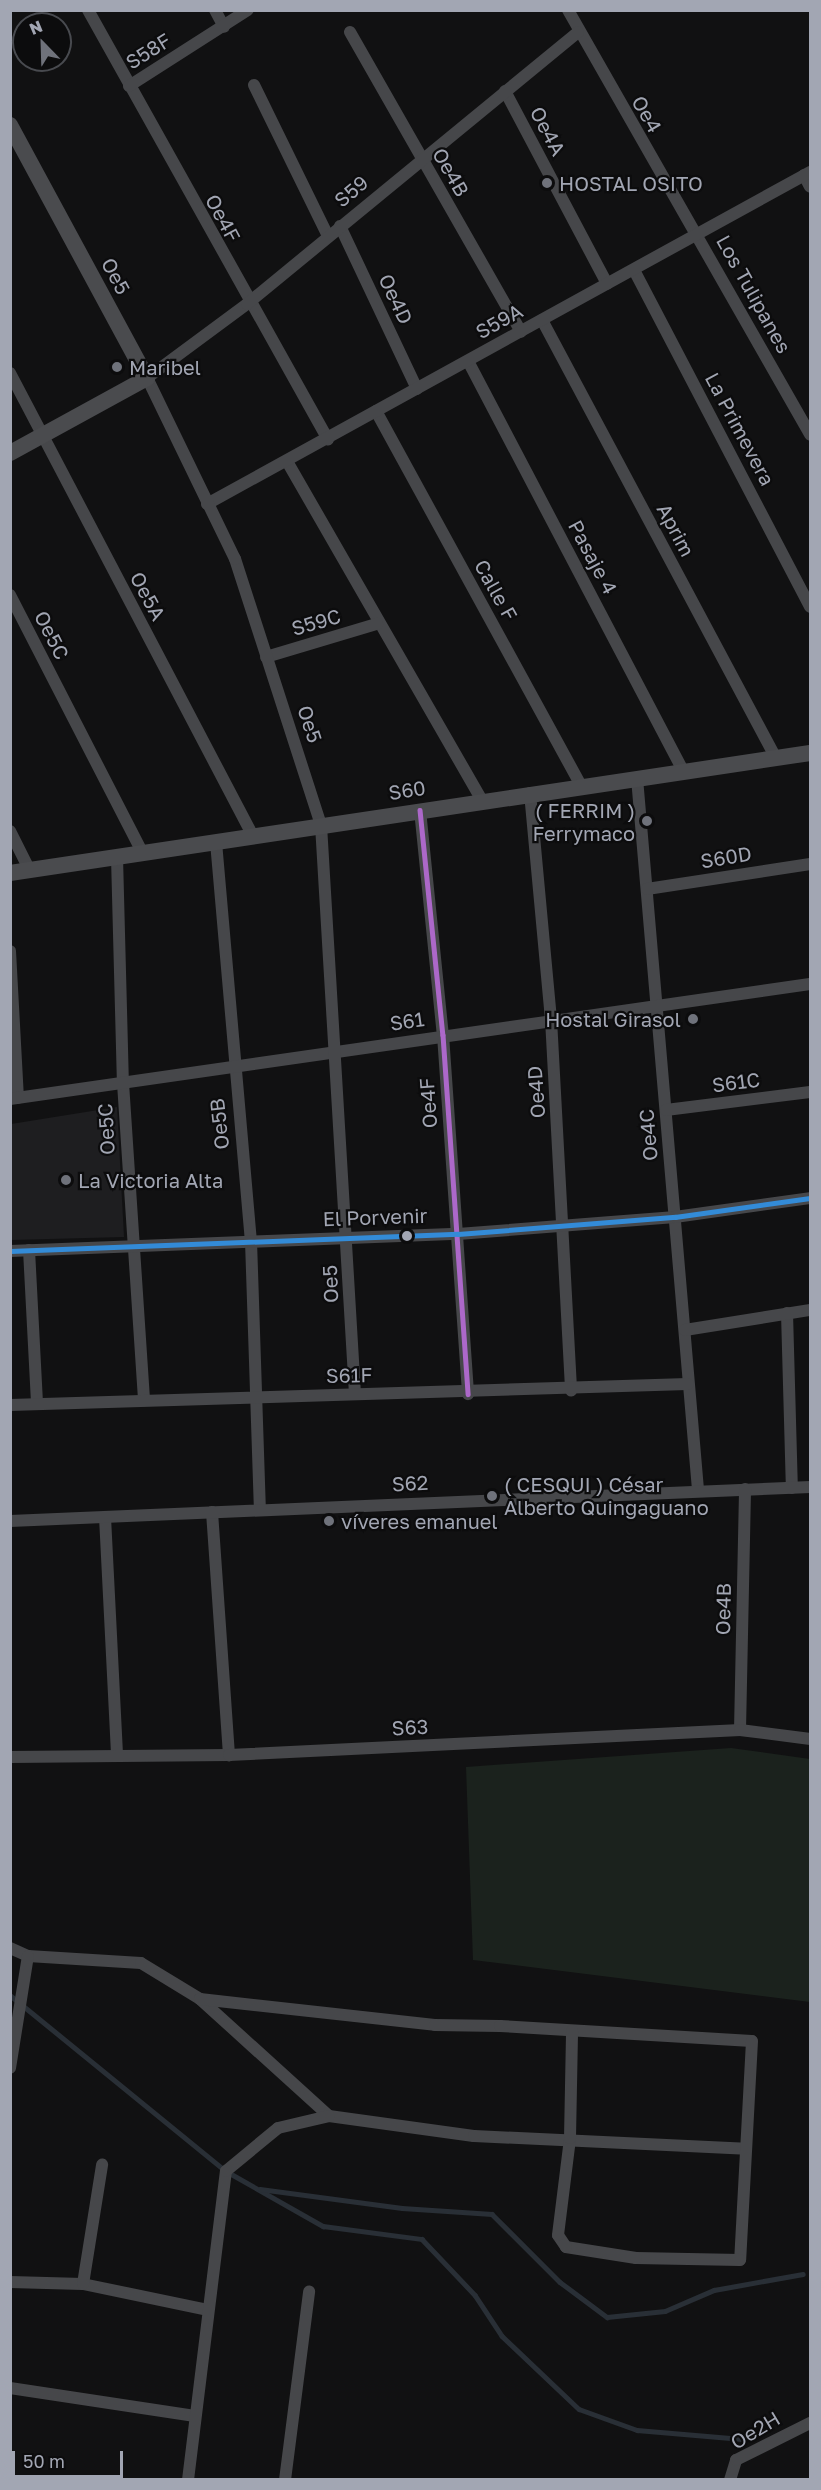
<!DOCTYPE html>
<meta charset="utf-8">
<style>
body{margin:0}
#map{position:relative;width:821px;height:2490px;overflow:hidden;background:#111112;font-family:"Golos Text",sans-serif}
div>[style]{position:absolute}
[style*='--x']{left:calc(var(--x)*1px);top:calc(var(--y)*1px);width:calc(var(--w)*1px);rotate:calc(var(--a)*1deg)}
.built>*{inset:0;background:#1e1e20}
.green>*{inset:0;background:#1b221d}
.stream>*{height:4.5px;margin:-2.25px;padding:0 2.25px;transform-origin:2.25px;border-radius:2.25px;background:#292f36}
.street>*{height:12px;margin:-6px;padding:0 6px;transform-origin:6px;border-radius:6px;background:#46474a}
.secondary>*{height:16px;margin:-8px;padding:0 8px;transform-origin:8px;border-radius:8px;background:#4a4b4e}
.bus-1>*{height:4.5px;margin:-2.25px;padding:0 2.25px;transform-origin:2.25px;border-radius:2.25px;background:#ac68c9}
.bus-2>*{height:4.5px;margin:-2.25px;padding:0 2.25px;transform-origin:2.25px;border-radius:2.25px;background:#338bd7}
.dots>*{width:16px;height:16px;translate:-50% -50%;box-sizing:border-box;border:3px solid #0c0c0d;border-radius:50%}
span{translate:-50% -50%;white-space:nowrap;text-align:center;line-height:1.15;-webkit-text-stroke:4.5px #0c0c0d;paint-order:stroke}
.street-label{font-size:20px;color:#a2a6b3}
.poi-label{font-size:20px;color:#a2a6b3}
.left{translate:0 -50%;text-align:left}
.right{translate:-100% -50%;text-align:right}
.frame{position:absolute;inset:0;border:12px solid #a2a6b3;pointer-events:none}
.north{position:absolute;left:12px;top:12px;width:60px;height:60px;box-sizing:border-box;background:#0c0c0d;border:2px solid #484a4f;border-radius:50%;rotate:337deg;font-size:16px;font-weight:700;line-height:24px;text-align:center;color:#a2a6b3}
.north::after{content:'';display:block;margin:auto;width:21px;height:27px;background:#6f727b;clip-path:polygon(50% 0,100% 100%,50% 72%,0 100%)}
.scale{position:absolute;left:12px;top:2451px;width:111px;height:27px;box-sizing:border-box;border:3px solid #a2a6b3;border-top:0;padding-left:8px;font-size:18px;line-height:21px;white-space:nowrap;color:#a2a6b3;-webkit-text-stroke:4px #0c0c0d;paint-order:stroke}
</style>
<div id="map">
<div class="built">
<div style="clip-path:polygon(117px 1107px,124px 1237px,11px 1240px,11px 1124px)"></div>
</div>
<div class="green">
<div style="clip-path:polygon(731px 1748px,810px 1759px,810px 2002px,473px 1960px,466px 1767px)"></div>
</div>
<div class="stream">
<div style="--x:10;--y:1995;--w:279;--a:39.2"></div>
<div style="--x:226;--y:2171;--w:112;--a:29.6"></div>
<div style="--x:323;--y:2226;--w:100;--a:7.5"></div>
<div style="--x:422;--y:2239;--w:77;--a:46.6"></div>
<div style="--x:475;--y:2295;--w:49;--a:56.6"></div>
<div style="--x:502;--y:2336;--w:106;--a:43.5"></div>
<div style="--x:579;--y:2409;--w:62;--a:19.9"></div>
<div style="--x:637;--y:2430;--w:105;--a:4.9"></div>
<div style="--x:260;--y:2189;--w:143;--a:7.6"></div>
<div style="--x:402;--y:2208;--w:90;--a:3.8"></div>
<div style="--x:492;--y:2214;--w:96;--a:45"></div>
<div style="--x:560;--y:2282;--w:59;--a:36.7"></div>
<div style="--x:607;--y:2317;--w:58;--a:-5.9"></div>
<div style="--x:665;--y:2311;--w:53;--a:-23.2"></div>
<div style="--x:714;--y:2290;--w:90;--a:-10.2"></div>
</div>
<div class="street">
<div style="--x:88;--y:10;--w:492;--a:60.8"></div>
<div style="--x:215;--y:10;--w:19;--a:62"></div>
<div style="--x:568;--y:10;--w:489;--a:60.3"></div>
<div style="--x:350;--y:32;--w:345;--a:60.3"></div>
<div style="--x:254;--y:85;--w:168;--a:63.9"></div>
<div style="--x:129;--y:86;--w:141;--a:-32.6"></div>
<div style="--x:505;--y:91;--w:218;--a:62.1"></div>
<div style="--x:804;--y:175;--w:13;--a:63"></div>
<div style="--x:340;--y:226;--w:180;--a:64.7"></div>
<div style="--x:634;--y:270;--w:380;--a:62.4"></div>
<div style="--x:542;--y:320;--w:497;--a:61.9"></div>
<div style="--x:468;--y:361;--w:464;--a:62.3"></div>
<div style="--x:10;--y:373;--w:523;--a:62.31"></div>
<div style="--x:376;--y:411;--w:429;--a:61.3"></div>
<div style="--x:288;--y:463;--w:389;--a:60.1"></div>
<div style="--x:207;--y:504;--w:688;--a:-28.84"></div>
<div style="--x:10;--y:595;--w:289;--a:62.8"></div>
<div style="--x:266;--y:657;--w:116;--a:-16.6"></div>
<div style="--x:637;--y:778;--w:714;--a:85.1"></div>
<div style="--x:530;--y:793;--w:227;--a:84.7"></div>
<div style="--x:551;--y:1019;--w:372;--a:86.9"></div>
<div style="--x:420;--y:810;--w:226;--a:84.2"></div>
<div style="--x:443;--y:1035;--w:360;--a:86"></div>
<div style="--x:10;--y:831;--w:42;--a:63.4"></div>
<div style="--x:216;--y:842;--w:401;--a:85"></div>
<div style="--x:251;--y:1241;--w:268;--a:88.1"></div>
<div style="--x:117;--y:857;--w:226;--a:88.5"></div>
<div style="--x:123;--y:1083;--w:318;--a:86.2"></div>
<div style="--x:647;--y:889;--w:165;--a:-8.7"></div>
<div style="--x:10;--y:951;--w:147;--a:86.9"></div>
<div style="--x:10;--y:1099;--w:808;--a:-8.18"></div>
<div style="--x:666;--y:1110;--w:145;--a:-7.1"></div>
<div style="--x:29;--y:1250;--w:154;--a:87"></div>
<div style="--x:10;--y:1251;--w:448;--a:-2.2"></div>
<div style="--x:458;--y:1234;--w:218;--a:-4.5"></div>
<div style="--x:675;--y:1217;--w:136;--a:-8"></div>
<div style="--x:787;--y:1313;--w:175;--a:88.4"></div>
<div style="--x:685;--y:1330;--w:127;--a:-9.1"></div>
<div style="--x:355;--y:1394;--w:570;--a:-93.42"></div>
<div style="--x:321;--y:825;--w:280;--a:-107.9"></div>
<div style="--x:235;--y:559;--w:201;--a:-115.9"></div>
<div style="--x:147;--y:378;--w:124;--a:-36.5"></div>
<div style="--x:247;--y:304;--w:428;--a:-39.4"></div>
<div style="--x:10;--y:1405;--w:678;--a:-1.77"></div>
<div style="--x:212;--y:1512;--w:244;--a:86"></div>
<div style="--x:105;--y:1517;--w:238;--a:87.1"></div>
<div style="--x:10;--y:1521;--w:801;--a:-2.43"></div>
<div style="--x:740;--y:1730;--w:241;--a:-88.8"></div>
<div style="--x:10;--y:1757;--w:219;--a:-0.5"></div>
<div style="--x:229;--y:1755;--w:512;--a:-2.8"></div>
<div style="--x:740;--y:1730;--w:71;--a:7.3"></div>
<div style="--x:10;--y:1948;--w:20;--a:24"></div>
<div style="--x:28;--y:1956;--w:113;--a:3.5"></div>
<div style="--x:141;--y:1963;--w:69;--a:31.4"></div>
<div style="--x:200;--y:1999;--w:174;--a:42.2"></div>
<div style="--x:329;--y:2116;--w:146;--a:7.9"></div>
<div style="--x:474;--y:2136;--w:272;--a:2.7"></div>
<div style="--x:200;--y:1999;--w:236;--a:6.3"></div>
<div style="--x:435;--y:2025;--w:65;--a:0.9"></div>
<div style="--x:500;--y:2026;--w:252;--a:3.4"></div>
<div style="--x:752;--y:2041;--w:219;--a:93.1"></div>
<div style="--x:740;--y:2260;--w:104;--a:-178.9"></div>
<div style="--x:636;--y:2258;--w:71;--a:-171.1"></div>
<div style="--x:566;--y:2247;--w:14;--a:-124"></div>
<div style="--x:558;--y:2235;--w:98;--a:-82.9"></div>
<div style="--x:570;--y:2138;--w:107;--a:-88.9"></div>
<div style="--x:10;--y:2068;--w:113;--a:-80.9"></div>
<div style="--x:10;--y:2282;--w:73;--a:1.6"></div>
<div style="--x:83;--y:2284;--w:127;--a:11.8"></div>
<div style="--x:83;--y:2284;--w:121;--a:-80.9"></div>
<div style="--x:10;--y:2388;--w:187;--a:8.6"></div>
<div style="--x:188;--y:2480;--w:311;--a:-83"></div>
<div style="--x:226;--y:2171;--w:67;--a:-39.6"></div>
<div style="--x:278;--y:2128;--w:52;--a:-13.2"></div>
<div style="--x:285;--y:2480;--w:190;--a:-82.7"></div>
<div style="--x:730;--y:2480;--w:21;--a:-73"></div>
<div style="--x:736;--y:2460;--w:83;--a:-26.6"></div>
</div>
<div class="secondary">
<div style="--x:10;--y:125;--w:288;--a:61.6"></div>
<div style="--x:147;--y:378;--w:156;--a:151.3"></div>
<div style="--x:10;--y:873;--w:809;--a:-8.53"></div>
</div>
<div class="bus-1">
<div style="--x:420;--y:810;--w:226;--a:84.2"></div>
<div style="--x:443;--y:1035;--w:360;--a:86"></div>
</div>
<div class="bus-2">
<div style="--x:10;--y:1251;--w:448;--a:-2.2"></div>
<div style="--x:458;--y:1234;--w:218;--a:-4.5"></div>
<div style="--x:675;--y:1217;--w:136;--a:-8"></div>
</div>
<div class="dots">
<div style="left:547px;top:183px;background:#6f727b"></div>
<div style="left:117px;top:367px;background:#6f727b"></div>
<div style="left:647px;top:821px;background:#6f727b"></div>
<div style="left:693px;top:1019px;background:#6f727b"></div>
<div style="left:66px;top:1180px;background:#6f727b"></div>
<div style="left:407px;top:1236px;background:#a2a6b3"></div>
<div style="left:492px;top:1496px;background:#6f727b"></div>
<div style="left:329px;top:1521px;background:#6f727b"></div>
</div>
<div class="street-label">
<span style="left:148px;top:51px;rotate:-32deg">S58F</span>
<span style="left:647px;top:114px;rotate:60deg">Oe4</span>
<span style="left:548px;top:131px;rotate:62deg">Oe4A</span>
<span style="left:451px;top:172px;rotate:60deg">Oe4B</span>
<span style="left:351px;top:191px;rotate:-40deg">S59</span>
<span style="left:223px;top:218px;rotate:62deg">Oe4F</span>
<span style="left:116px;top:276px;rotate:62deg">Oe5</span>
<span style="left:754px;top:294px;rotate:61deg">Los Tulipanes</span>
<span style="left:396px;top:299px;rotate:65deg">Oe4D</span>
<span style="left:499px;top:321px;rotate:-29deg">S59A</span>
<span style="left:740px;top:429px;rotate:62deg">La Primevera</span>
<span style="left:676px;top:530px;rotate:62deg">Aprim</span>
<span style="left:593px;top:557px;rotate:62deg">Pasaje 4</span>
<span style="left:496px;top:590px;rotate:61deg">Calle F</span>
<span style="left:148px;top:596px;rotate:62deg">Oe5A</span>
<span style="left:316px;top:622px;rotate:-16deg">S59C</span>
<span style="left:52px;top:635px;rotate:63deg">Oe5C</span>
<span style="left:310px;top:724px;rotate:72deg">Oe5</span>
<span style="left:407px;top:790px;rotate:-9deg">S60</span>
<span style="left:726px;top:857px;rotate:-9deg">S60D</span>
<span style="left:407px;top:1021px;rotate:-8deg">S61</span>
<span style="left:736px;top:1082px;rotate:-7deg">S61C</span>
<span style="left:536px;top:1092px;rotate:-94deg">Oe4D</span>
<span style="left:428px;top:1103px;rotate:-94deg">Oe4F</span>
<span style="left:219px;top:1124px;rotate:-96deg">Oe5B</span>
<span style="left:106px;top:1129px;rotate:-93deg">Oe5C</span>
<span style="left:648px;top:1135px;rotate:-95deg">Oe4C</span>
<span style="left:375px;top:1217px;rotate:-2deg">El Porvenir</span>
<span style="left:330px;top:1284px;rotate:-92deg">Oe5</span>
<span style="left:349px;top:1375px;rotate:-1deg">S61F</span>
<span style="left:410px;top:1483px;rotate:-3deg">S62</span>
<span style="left:723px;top:1609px;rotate:-89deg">Oe4B</span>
<span style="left:410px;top:1727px;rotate:-3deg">S63</span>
<span style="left:755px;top:2430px;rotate:-31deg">Oe2H</span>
</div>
<div class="poi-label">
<span class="left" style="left:559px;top:183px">HOSTAL OSITO</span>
<span class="left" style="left:129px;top:367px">Maribel</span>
<span class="right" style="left:635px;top:822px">( FERRIM )<br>Ferrymaco</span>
<span class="right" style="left:681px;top:1019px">Hostal Girasol</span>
<span class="left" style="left:78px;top:1180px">La Victoria Alta</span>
<span class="left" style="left:504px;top:1496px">( CESQUI ) César<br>Alberto Quingaguano</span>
<span class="left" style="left:341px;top:1521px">víveres emanuel</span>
</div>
<div class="frame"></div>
<div class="north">N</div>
<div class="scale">50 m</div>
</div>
